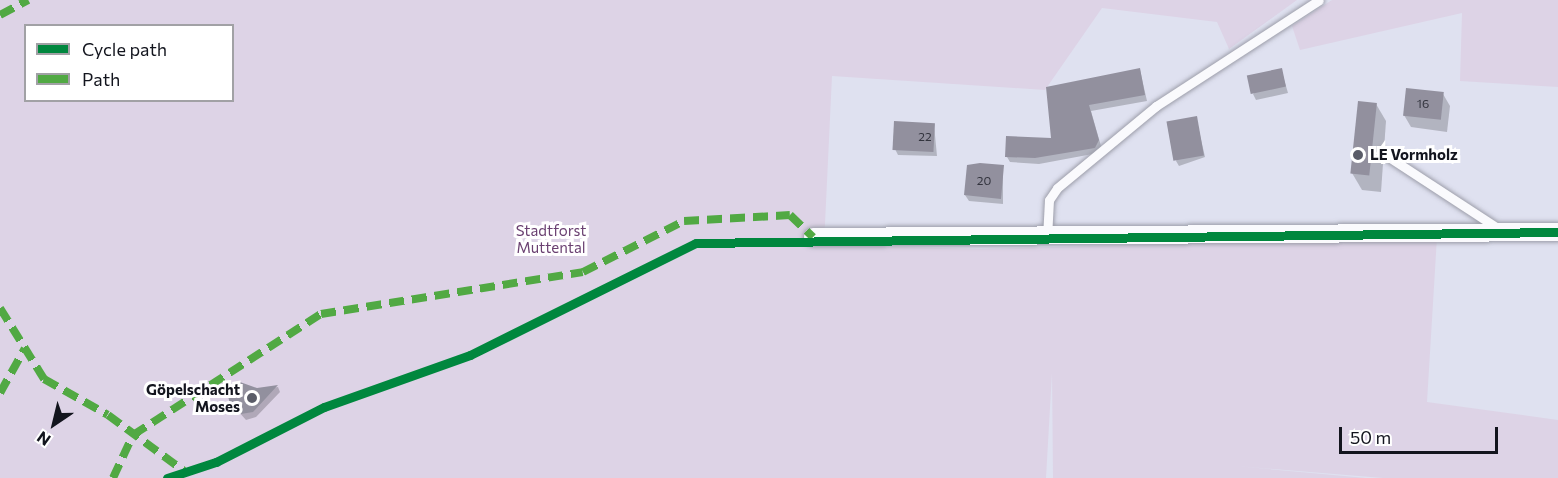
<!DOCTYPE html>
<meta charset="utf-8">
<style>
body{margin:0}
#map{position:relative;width:1558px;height:478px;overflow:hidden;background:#dfe1f0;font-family:Commissioner,sans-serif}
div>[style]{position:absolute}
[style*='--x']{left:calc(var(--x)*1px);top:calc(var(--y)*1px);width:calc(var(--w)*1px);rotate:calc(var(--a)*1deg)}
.green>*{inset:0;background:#ddd3e6}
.shadow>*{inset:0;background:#0003}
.building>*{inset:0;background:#92909e;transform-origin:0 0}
.roads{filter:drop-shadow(0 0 2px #9d9eaa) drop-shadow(0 0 2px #9d9eaa)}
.lane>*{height:9px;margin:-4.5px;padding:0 4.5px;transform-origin:4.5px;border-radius:4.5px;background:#fafafd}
.street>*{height:18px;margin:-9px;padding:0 9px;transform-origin:9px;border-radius:9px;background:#fafafd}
.quiet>*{height:8px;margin-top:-4px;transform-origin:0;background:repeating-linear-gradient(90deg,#51a943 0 15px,transparent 0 23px)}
.cycleway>*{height:9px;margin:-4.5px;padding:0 4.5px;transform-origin:4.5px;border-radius:4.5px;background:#00873e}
.dots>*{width:16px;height:16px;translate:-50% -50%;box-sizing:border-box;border:3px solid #fff;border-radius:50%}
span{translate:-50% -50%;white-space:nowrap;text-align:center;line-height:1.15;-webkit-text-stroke:6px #fff;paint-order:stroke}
.number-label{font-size:12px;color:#33343e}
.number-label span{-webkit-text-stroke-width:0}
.poi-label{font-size:15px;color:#13151e;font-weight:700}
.left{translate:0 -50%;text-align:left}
.right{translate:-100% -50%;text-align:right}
.park-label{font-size:15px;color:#6a4071}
.legend{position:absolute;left:24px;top:24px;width:210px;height:78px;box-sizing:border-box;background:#fff;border:2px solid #a1a1a5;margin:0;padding:8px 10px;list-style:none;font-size:18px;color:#13151e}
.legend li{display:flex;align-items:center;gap:12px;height:30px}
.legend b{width:30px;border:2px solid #a1a1a5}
.north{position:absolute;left:24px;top:394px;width:60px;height:60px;-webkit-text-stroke:4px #fff;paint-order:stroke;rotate:215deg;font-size:16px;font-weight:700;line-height:24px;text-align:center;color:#13151e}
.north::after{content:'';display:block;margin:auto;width:21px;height:27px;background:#13151e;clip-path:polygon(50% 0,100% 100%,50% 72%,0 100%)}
.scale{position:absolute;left:1339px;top:427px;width:159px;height:27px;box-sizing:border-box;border:3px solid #13151e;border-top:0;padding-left:8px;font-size:18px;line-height:21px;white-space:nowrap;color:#13151e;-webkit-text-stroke:4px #fff;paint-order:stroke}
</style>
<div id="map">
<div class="green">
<div style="clip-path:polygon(evenodd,0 0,1297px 0,1229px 49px,1217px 22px,1102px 8px,1045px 90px,832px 76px,824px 245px,979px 249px,1437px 237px,1427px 402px,1558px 420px,1558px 478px,1383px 478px,1236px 466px,1366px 478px,1053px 478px,1052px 373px,1046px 478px,0 478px,0 0,26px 26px,232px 26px,232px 100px,26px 100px,26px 26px)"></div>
<div style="clip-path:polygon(1332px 0,1558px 0,1558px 87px,1460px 81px,1462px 13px,1300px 50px,1292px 26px)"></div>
</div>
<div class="shadow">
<div style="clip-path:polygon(1281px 69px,1288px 93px,1256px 100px,1253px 94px)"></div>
<div style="clip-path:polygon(1140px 70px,1147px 101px,1091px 111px,1101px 146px,1098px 153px,1039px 164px,1010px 162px,1007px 157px,1053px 139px,1047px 88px)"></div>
<div style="clip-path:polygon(1443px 94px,1450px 106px,1447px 132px,1411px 127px,1404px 115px)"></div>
<div style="clip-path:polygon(1376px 104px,1386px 121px,1381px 192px,1362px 190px,1352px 173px)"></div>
<div style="clip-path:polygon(1196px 117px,1205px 157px,1179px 166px,1176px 161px)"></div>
<div style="clip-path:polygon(934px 125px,937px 156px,898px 155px,895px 149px)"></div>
<div style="clip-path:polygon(1003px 166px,1003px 204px,969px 201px,965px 195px)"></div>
<div style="clip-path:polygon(240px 384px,257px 390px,278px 387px,280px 392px,256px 417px,246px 420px,230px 402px,231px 390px)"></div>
</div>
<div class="building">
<div style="clip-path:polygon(1140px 68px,1145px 95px,1089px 105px,1099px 140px,1095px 148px,1035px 158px,1005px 157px,1006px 136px,1051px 138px,1046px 87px)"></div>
<div style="left:1282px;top:68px;width:19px;height:36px;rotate:78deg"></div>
<div style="left:1406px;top:88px;width:38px;height:28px;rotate:6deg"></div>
<div style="left:1358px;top:101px;width:19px;height:73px;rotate:6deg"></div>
<div style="left:1197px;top:116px;width:40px;height:31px;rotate:80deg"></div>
<div style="left:894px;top:121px;width:41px;height:29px;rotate:3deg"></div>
<div style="clip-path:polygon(980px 163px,1004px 165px,1001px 199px,964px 195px,967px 165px)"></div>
<div style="clip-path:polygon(240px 382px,257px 388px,278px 385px,253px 412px,241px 414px,231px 408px,228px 396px)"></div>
</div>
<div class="roads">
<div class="lane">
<div style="--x:1381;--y:152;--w:141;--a:33.1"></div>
<div style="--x:1047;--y:238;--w:38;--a:-87"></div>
<div style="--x:1049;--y:200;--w:14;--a:-56"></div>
<div style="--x:1057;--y:188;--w:129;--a:-39.6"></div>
<div style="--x:1156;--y:106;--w:194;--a:-33"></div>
</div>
<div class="street">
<div style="--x:813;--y:237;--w:745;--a:-0.38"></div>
</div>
</div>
<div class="quiet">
<div style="--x:0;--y:15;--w:32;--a:-28"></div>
<div style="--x:0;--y:308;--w:84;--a:58.2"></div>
<div style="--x:44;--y:379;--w:73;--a:29.4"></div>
<div style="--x:108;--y:415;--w:94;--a:36.4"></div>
<div style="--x:0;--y:393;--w:51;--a:-60.9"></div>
<div style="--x:113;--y:478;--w:47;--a:-65.1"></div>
<div style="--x:133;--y:435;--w:224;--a:-32.8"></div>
<div style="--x:321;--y:314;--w:265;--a:-9.1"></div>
<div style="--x:583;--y:272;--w:113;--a:-26.8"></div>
<div style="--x:684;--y:221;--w:106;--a:-3.2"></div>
<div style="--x:790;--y:215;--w:32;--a:44"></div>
</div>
<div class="cycleway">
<div style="--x:167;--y:478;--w:52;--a:-18.1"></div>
<div style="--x:216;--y:462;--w:121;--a:-27"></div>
<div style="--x:324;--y:407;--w:155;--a:-19.6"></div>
<div style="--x:470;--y:355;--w:252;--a:-26.4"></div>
<div style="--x:696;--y:243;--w:862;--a:-0.73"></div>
</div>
<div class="dots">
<div style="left:1358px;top:155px;background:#5a5c68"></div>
<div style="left:252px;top:398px;background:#5a5c68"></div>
</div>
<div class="number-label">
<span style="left:1423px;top:104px">16</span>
<span style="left:925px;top:137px">22</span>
<span style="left:984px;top:181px">20</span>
</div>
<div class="poi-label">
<span class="left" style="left:1370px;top:155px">LE Vormholz</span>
<span class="right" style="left:240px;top:398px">Göpelschacht<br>Moses</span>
</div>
<div class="park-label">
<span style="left:551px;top:239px">Stadtforst<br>Muttental</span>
</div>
<ul class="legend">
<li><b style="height:8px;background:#00873e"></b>Cycle path</li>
<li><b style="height:8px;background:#51a943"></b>Path</li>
</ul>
<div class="north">N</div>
<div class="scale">50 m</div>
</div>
